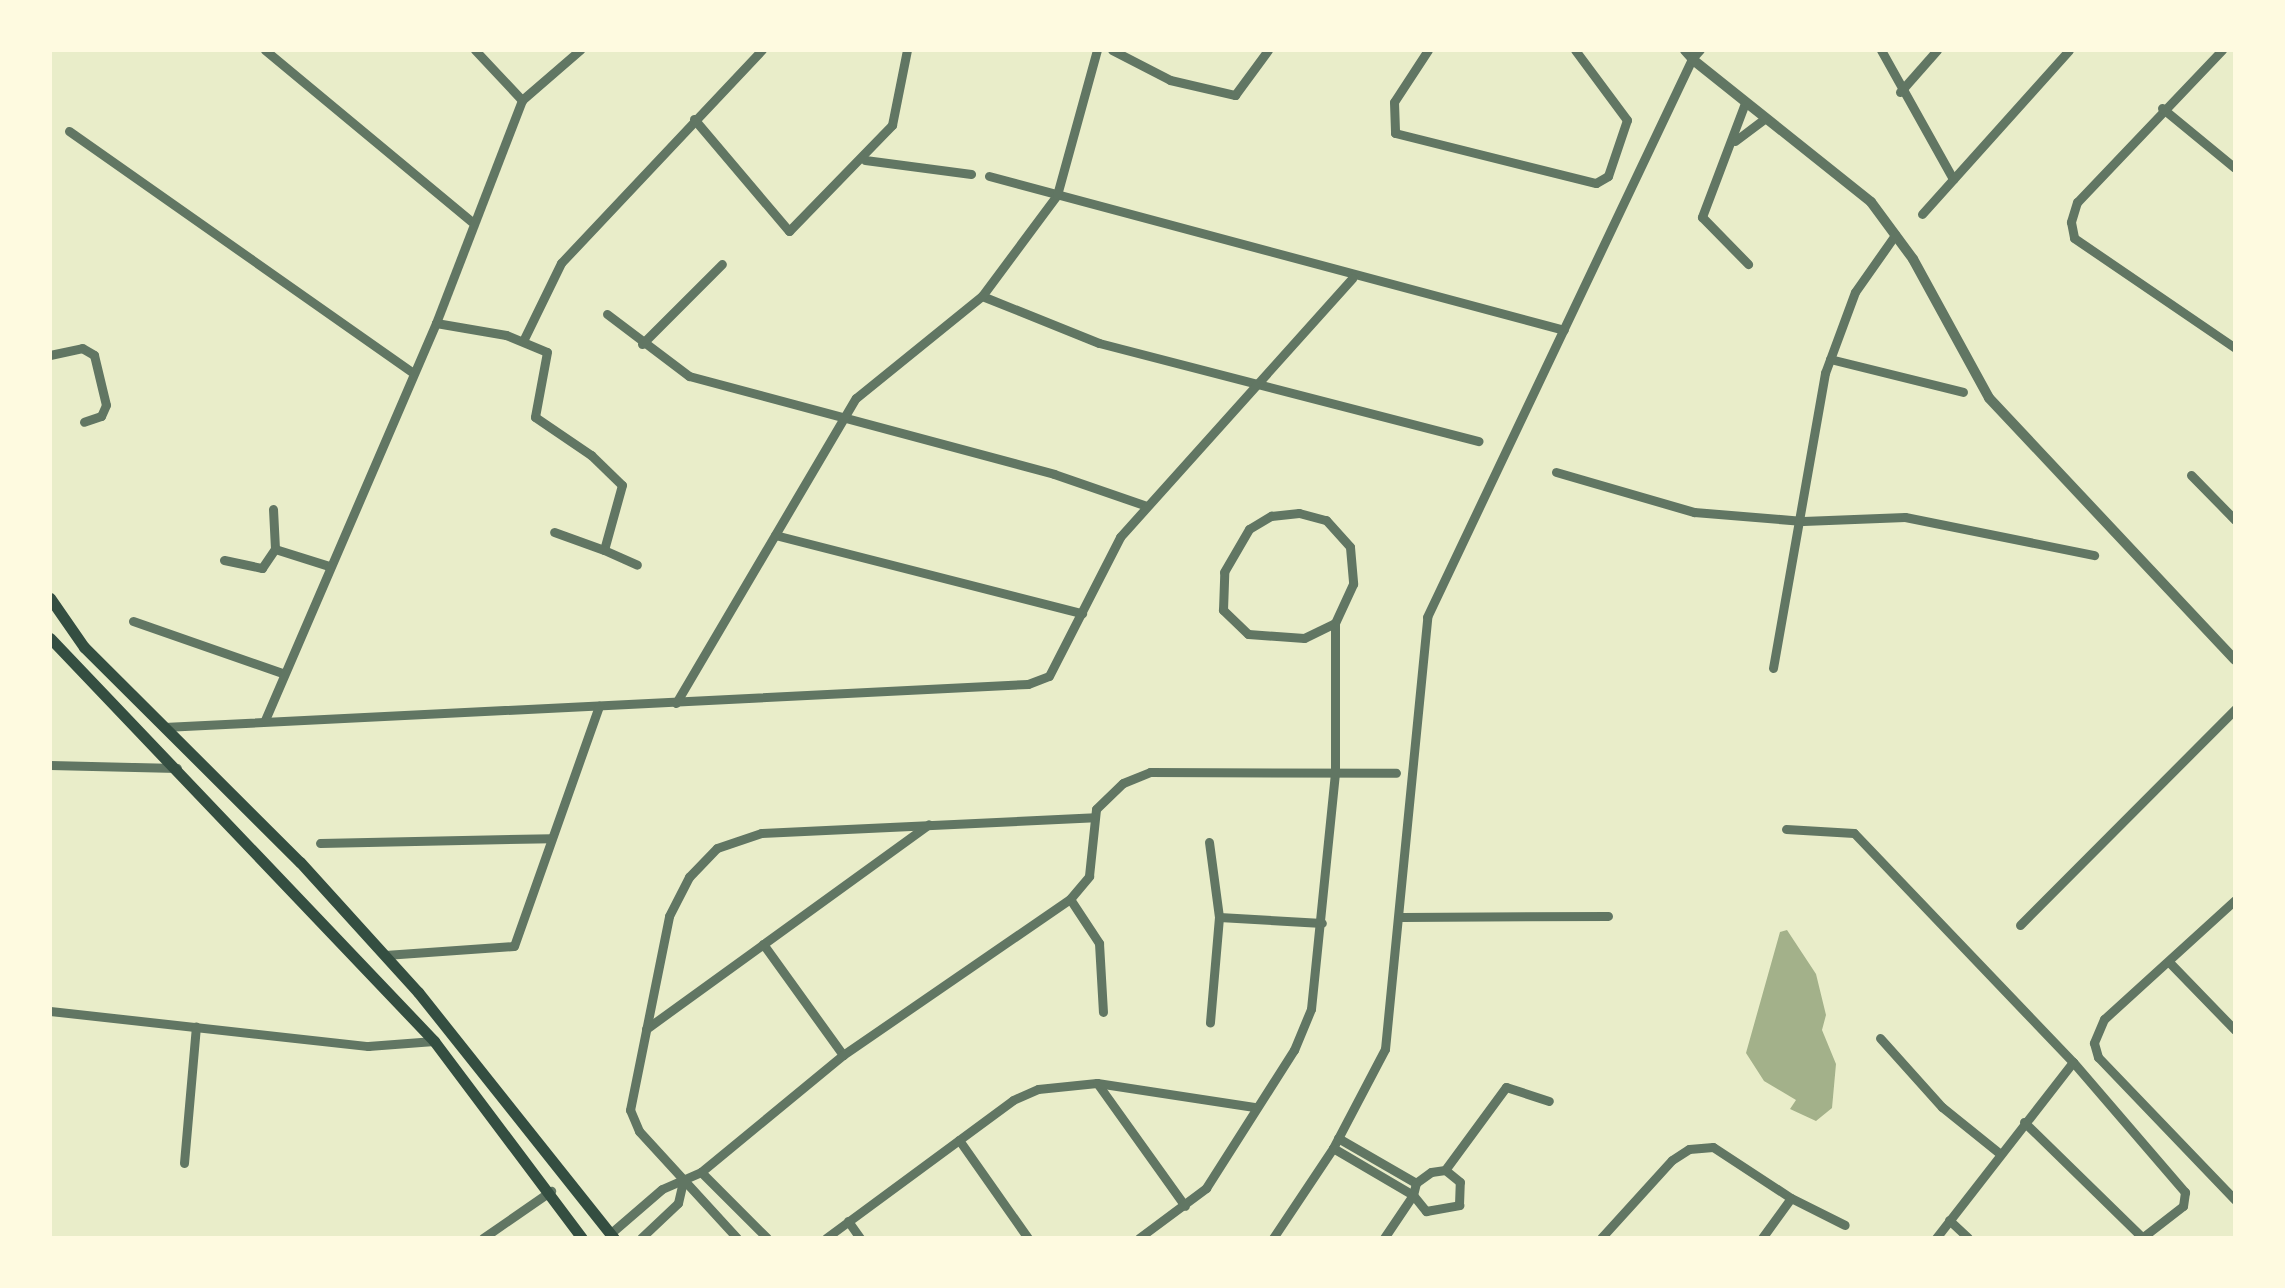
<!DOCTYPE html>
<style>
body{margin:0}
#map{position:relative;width:2285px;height:1288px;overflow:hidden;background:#e9edc9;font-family:"Exo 2",sans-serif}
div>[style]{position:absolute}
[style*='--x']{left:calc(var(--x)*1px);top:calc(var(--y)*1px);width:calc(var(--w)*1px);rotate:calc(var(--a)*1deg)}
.water>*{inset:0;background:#a3b18a}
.minor>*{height:9px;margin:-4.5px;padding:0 4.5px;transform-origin:4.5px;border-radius:4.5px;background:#617663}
.tertiary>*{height:10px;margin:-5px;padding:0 5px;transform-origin:5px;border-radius:5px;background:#617663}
.secondary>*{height:11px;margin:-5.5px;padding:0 5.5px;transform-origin:5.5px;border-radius:5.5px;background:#344e41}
span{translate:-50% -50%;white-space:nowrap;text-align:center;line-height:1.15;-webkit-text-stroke:8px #fefae0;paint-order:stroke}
.frame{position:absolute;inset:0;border:52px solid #fefae0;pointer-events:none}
</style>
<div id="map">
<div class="water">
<div style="clip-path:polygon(1787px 930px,1816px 974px,1826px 1015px,1822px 1030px,1836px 1064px,1832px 1108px,1816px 1121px,1790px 1109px,1796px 1100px,1764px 1081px,1746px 1053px,1780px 932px)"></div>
</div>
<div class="minor">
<div style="--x:265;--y:50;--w:268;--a:39.7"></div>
<div style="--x:475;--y:50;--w:69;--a:46.8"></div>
<div style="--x:1112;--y:50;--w:65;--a:27.3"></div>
<div style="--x:1170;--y:80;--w:67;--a:13"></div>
<div style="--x:1235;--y:95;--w:56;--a:-53.7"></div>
<div style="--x:1428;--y:50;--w:62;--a:123.2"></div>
<div style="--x:1394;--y:102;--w:31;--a:88"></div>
<div style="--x:1395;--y:133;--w:207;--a:14"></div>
<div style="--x:1596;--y:183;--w:14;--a:-30"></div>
<div style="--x:1608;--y:176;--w:59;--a:-71.3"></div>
<div style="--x:1627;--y:120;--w:87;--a:-126.6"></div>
<div style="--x:1881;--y:50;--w:148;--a:60.8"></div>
<div style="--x:2222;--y:50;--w:210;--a:133.6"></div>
<div style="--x:2077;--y:202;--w:21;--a:107"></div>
<div style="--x:2071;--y:222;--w:16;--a:79"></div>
<div style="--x:2074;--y:238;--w:195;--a:34.3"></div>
<div style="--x:1900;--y:92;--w:56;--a:-48.6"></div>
<div style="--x:1745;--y:103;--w:122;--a:110.7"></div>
<div style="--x:1702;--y:217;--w:66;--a:45.6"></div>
<div style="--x:2162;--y:108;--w:94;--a:39.4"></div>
<div style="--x:694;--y:119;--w:147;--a:49.7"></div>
<div style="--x:789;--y:231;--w:148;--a:-45.8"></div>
<div style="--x:892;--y:125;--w:76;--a:-78.7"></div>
<div style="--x:69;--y:131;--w:418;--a:35.1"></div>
<div style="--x:1735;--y:141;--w:38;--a:-37"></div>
<div style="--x:865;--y:160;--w:107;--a:7.5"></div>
<div style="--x:989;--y:176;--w:595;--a:14.99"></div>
<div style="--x:1922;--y:214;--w:220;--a:-48.1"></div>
<div style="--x:982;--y:296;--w:126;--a:21.9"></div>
<div style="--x:1099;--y:343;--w:392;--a:14.5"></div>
<div style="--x:607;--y:314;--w:103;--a:37.1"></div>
<div style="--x:689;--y:376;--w:378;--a:15"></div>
<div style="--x:1054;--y:474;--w:98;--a:19"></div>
<div style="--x:436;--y:323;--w:71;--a:9.7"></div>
<div style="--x:506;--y:335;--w:44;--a:22.5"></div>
<div style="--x:547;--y:352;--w:66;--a:100.5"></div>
<div style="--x:535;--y:417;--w:68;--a:34.2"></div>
<div style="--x:591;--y:455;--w:43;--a:44.1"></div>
<div style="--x:622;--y:485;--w:67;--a:105.5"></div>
<div style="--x:604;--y:550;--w:53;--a:-160.2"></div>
<div style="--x:523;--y:341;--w:87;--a:-64"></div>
<div style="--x:561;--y:263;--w:293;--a:-46.7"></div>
<div style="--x:642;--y:344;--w:113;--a:-45"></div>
<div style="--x:50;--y:355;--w:33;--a:-12"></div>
<div style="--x:82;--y:348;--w:14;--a:30"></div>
<div style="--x:94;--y:355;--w:51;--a:76.5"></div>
<div style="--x:106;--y:405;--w:12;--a:114"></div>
<div style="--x:101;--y:416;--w:18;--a:161"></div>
<div style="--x:1830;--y:359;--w:137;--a:13.9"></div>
<div style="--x:1556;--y:472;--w:144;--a:16.2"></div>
<div style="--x:1694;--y:512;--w:109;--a:4.7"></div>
<div style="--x:1803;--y:521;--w:102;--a:-2.2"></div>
<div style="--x:1905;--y:517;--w:193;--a:11.4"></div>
<div style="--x:2191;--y:475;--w:63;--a:45.6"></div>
<div style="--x:273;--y:509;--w:40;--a:87.1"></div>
<div style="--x:275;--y:549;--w:57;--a:17.5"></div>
<div style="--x:1299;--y:513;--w:28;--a:15"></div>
<div style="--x:1326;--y:520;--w:36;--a:48"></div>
<div style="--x:1350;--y:547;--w:37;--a:85"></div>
<div style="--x:1353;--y:584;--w:43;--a:114.8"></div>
<div style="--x:1335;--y:623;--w:34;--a:154"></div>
<div style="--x:1304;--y:638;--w:56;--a:-175.9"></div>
<div style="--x:1248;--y:634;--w:35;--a:-136"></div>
<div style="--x:1223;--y:610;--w:38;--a:-88"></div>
<div style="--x:1224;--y:572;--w:50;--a:-59.8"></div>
<div style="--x:1249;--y:529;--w:26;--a:-31"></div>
<div style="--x:1271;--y:516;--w:28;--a:-6"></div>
<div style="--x:775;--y:535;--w:317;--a:14.3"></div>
<div style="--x:604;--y:550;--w:36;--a:24"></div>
<div style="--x:224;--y:560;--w:39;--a:12"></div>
<div style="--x:262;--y:568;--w:23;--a:-56"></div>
<div style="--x:133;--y:621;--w:158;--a:19.2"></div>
<div style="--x:1773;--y:668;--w:300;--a:-80"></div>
<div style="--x:1825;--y:373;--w:86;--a:-69.7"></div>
<div style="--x:1855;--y:292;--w:70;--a:-54.9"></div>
<div style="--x:676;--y:703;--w:354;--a:-59.5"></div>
<div style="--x:856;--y:398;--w:162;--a:-39"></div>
<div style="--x:982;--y:296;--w:126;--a:-53.4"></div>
<div style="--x:1057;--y:195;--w:150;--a:-74.6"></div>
<div style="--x:265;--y:720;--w:432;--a:-66.7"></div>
<div style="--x:436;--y:323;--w:239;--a:-68.9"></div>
<div style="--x:522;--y:100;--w:77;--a:-40.8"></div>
<div style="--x:164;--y:727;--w:865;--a:-2.85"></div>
<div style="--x:1028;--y:684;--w:22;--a:-21"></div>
<div style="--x:1049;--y:676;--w:156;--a:-62.9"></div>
<div style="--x:1120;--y:537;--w:348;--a:-48.1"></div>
<div style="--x:50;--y:765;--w:127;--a:1.4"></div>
<div style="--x:1786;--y:829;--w:68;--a:3.4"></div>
<div style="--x:1854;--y:833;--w:317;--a:46.3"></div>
<div style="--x:2073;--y:1062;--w:172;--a:49.3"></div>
<div style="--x:2185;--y:1192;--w:14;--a:98"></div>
<div style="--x:2183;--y:1206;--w:51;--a:142.2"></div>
<div style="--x:1209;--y:842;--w:76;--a:82.4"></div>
<div style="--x:1219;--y:917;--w:106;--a:94.9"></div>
<div style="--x:320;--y:843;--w:231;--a:-1.2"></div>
<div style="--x:1070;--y:899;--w:53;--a:56.6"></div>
<div style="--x:1099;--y:943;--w:69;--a:86.7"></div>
<div style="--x:2235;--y:900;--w:177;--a:137.7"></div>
<div style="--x:2104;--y:1019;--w:26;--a:113"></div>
<div style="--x:2094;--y:1043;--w:15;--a:74"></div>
<div style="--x:2098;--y:1057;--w:198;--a:46.2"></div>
<div style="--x:1219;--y:917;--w:103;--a:3.3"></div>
<div style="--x:1402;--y:917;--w:206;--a:-0.3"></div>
<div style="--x:2020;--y:925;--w:305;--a:-45.1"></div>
<div style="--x:763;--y:944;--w:137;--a:54.2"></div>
<div style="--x:385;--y:955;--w:129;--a:-4"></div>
<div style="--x:514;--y:946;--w:255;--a:-70.5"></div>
<div style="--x:2169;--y:962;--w:95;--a:45.9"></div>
<div style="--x:50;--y:1011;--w:320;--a:6.3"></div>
<div style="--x:368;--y:1046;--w:66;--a:-4.3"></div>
<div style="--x:646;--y:1029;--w:349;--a:-35.9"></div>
<div style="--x:1880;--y:1038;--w:93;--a:48.1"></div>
<div style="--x:1942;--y:1107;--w:73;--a:38.9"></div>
<div style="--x:1097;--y:1083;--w:151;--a:54.4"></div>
<div style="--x:2024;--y:1122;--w:166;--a:44.3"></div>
<div style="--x:1338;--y:1138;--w:90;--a:30"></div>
<div style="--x:959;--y:1140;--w:120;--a:54.9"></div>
<div style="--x:1333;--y:1148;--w:93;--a:30.4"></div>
<div style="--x:1413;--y:1195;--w:21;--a:51"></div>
<div style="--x:1426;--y:1211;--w:34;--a:-10"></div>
<div style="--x:1459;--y:1205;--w:23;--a:-88"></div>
<div style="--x:1460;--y:1182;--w:19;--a:-141"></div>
<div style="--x:1445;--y:1170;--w:14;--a:172"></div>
<div style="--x:1431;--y:1172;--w:19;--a:144"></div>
<div style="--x:1416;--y:1183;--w:12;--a:104"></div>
<div style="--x:1413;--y:1195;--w:52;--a:124"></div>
<div style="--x:184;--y:1163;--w:137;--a:-85"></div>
<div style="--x:1445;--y:1170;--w:103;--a:-53.7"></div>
<div style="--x:1506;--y:1087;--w:45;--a:18"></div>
<div style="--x:701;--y:1172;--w:93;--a:45"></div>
<div style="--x:1949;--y:1220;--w:26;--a:43"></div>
<div style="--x:848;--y:1221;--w:21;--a:55"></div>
<div style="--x:611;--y:1233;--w:67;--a:-40.8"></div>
<div style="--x:662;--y:1189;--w:43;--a:-23.6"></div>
<div style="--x:701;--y:1172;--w:184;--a:-39.5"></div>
<div style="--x:843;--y:1055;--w:275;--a:-34.5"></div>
<div style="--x:1070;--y:899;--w:30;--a:-50"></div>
<div style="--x:1089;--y:876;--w:67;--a:-84"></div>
<div style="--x:1096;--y:809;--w:37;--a:-44"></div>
<div style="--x:1123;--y:783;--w:29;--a:-22"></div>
<div style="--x:1150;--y:772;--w:246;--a:0.2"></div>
<div style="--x:483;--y:1238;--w:83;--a:-34.7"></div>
<div style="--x:641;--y:1238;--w:51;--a:-43.4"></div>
<div style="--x:678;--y:1203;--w:22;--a:-77"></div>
<div style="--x:737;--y:1238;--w:145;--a:-132.5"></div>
<div style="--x:639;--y:1131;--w:23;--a:-113"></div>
<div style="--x:630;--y:1110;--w:198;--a:-78.6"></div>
<div style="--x:669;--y:916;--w:44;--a:-62.9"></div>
<div style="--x:689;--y:877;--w:40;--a:-46"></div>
<div style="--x:717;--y:848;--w:46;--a:-18.8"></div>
<div style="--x:761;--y:833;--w:334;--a:-2.7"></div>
<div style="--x:826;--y:1238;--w:232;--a:-36.4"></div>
<div style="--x:1013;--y:1100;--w:27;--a:-24"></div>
<div style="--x:1038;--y:1089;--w:59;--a:-5.8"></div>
<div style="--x:1097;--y:1083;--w:159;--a:8.7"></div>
<div style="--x:1139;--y:1238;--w:84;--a:-36.7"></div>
<div style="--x:1206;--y:1188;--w:164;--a:-57.5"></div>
<div style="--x:1294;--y:1050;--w:44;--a:-67.5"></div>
<div style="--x:1311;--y:1009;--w:236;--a:-84.2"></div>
<div style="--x:1335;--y:774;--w:151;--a:-90"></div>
<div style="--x:1273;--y:1238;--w:108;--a:-56.3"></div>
<div style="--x:1333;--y:1148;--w:112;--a:-62.3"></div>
<div style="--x:1385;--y:1049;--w:434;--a:-84.4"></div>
<div style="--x:1427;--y:617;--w:618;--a:-64.6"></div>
<div style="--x:1692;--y:59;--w:12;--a:-132"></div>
<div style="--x:1601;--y:1238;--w:105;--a:-47.7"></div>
<div style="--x:1672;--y:1160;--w:20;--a:-33"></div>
<div style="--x:1689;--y:1149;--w:24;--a:-5"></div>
<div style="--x:1713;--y:1147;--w:93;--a:33.2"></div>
<div style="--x:1791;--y:1198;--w:60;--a:26.6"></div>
<div style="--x:1762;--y:1238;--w:49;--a:-54.1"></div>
<div style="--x:1936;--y:1238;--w:223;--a:-52.1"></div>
</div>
<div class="tertiary">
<div style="--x:1700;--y:50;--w:12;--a:132"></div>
<div style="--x:1692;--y:59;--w:229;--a:38.6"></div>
<div style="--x:1871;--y:202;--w:71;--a:53.6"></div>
<div style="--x:1913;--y:259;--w:158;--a:61.3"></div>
<div style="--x:1989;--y:398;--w:359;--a:46.8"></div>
</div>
<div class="secondary">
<div style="--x:50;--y:598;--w:60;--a:55.2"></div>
<div style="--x:84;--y:647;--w:305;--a:44.9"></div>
<div style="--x:300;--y:862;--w:176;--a:47.8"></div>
<div style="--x:418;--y:992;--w:315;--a:51.5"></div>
<div style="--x:50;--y:638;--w:557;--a:46.38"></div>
<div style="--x:434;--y:1041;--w:246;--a:53.1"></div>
</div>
<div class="frame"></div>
</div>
